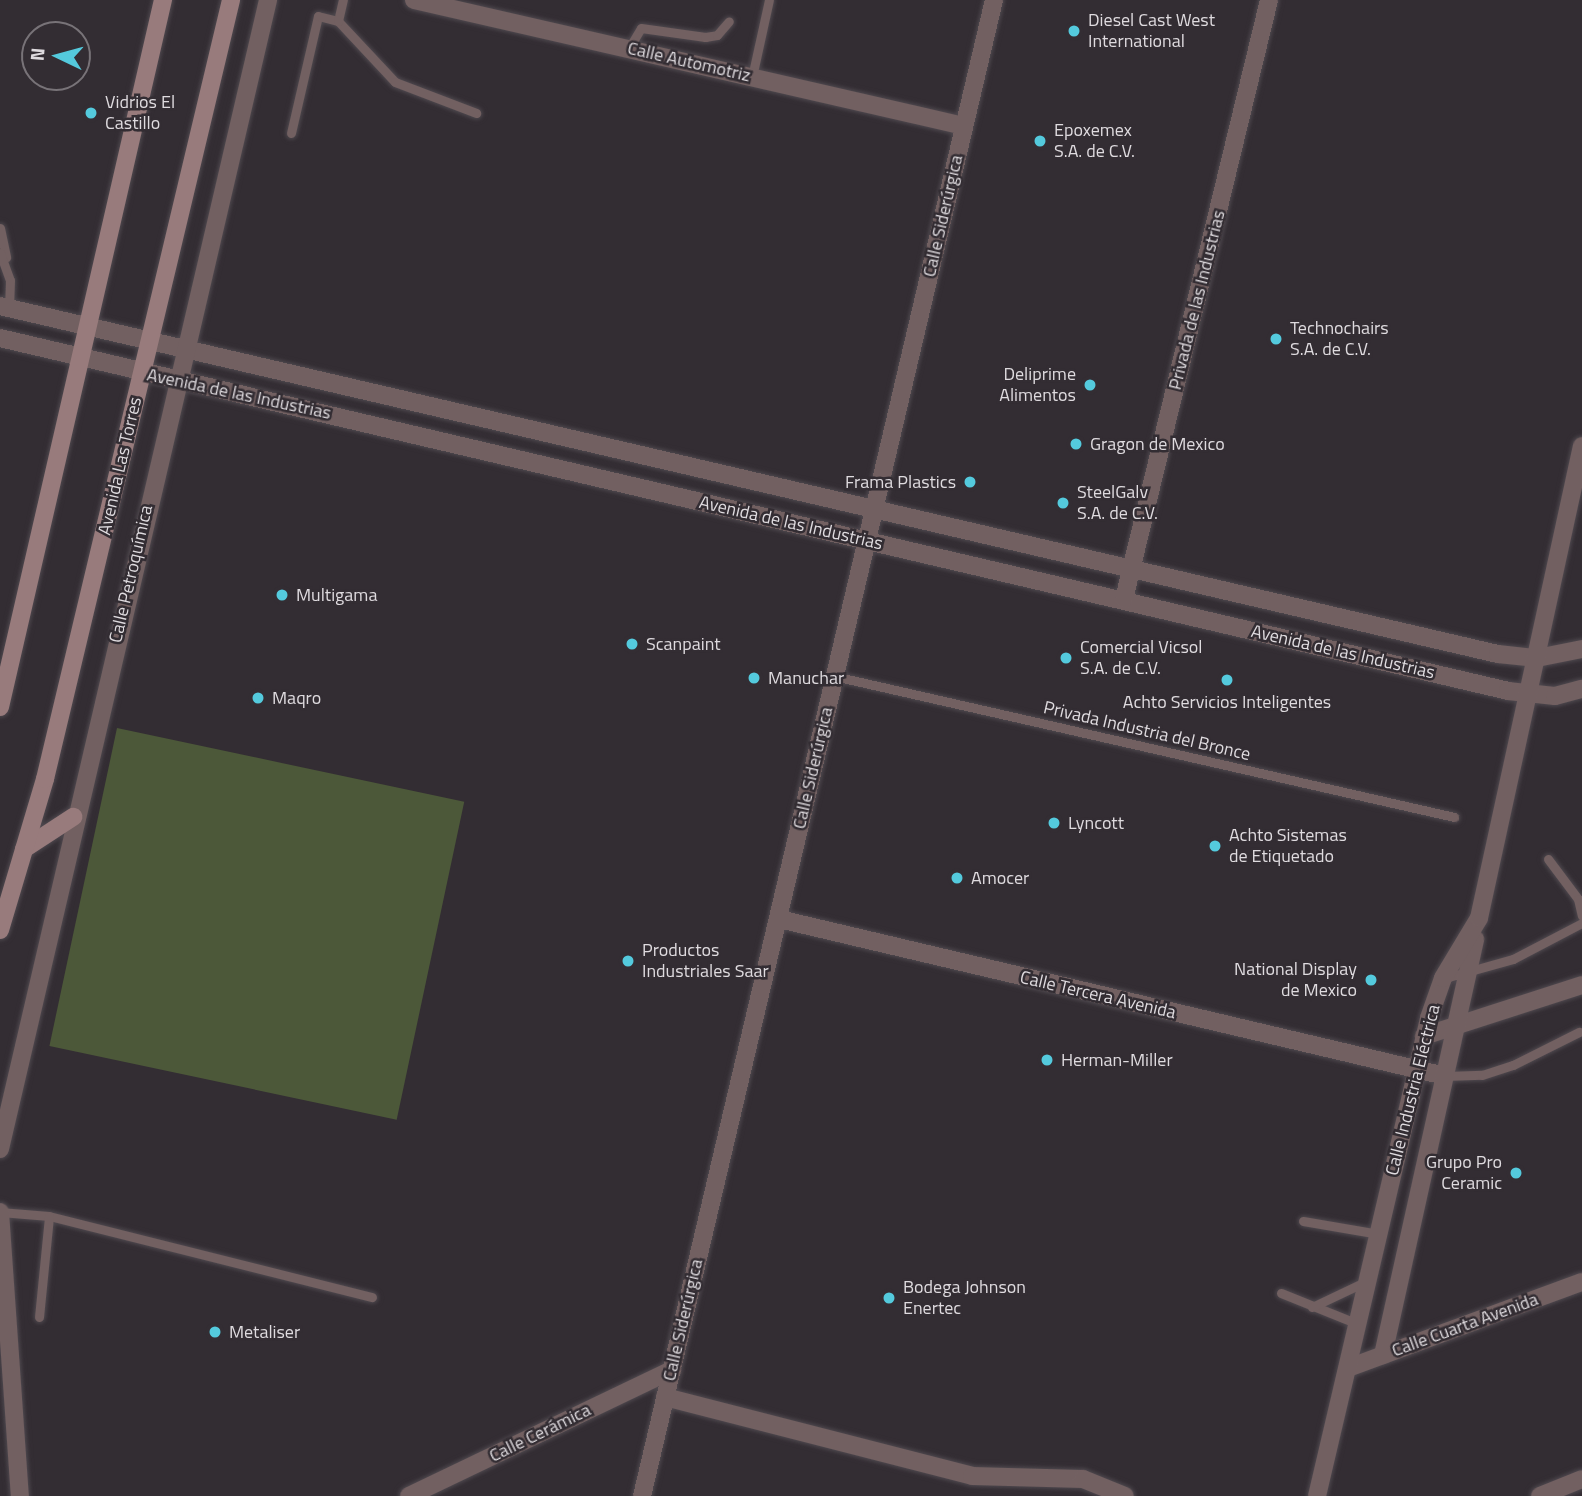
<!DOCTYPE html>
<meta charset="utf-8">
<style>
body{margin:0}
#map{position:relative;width:1582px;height:1496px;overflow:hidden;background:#332d33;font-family:"Titillium Web",sans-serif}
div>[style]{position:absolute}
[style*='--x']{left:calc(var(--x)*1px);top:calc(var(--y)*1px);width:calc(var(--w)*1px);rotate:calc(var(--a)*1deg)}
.green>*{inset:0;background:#4c5839;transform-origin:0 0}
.roads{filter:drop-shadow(0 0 2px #4f494f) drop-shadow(0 0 2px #4f494f)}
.lane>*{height:9px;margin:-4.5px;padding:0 4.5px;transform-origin:4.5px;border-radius:4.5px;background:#726061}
.street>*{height:18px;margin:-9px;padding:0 9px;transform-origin:9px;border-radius:9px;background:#726061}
.secondary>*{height:18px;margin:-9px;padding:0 9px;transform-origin:9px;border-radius:9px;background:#987b7c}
.dots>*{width:19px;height:19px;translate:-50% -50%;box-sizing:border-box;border:4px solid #332d33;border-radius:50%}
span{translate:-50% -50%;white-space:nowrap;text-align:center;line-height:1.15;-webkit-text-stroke:5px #332d33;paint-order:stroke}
.poi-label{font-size:18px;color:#dfdbdf}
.left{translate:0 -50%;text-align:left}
.right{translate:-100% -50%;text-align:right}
.street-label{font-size:18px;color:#dfdbdf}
.north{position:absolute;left:21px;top:21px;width:70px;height:70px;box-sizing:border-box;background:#332d33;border:2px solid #787378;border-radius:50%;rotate:275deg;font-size:19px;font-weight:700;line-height:28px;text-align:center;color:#dfdbdf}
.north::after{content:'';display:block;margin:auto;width:24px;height:32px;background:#54cadd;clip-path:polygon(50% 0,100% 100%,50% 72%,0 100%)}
</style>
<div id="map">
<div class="green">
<div style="left:117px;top:728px;width:355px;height:325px;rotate:12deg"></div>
</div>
<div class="roads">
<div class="lane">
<div style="--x:338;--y:21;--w:83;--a:46.9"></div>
<div style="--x:395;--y:82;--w:87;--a:20.9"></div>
<div style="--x:629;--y:48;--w:23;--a:-59"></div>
<div style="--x:641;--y:28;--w:65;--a:8"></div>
<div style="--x:705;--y:37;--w:12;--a:-9"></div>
<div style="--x:717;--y:35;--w:18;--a:-49"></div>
<div style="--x:752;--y:77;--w:79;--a:-77.6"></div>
<div style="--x:291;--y:133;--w:120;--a:-77"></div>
<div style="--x:318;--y:16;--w:21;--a:14"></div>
<div style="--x:338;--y:21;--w:22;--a:-77"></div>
<div style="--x:0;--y:228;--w:30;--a:78"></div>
<div style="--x:0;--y:253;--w:29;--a:70"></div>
<div style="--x:10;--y:280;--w:28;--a:92"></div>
<div style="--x:834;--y:676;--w:636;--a:12.81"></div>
<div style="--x:1548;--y:859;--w:50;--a:53.1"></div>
<div style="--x:1578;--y:899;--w:17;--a:77"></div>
<div style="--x:1445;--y:978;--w:71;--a:-15.6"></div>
<div style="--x:1513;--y:959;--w:78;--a:-27.6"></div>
<div style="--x:1445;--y:1076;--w:37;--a:-2"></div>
<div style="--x:1482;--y:1075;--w:33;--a:-18"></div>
<div style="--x:1513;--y:1065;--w:74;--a:-26.6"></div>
<div style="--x:0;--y:1212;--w:49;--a:4.7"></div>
<div style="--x:49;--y:1216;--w:333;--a:14.1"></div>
<div style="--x:1303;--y:1221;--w:77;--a:9.7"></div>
<div style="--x:1281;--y:1293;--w:83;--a:21.9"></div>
<div style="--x:1312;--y:1307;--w:61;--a:-25.3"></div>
<div style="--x:39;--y:1317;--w:101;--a:-84.3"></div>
</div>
<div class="street">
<div style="--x:414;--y:0;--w:564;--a:12.9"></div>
<div style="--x:0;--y:306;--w:1538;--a:13.08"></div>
<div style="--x:1498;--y:654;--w:39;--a:6"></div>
<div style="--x:1537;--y:658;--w:46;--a:-11.3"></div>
<div style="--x:0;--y:338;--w:1549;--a:13.17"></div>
<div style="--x:1508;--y:691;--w:47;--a:6.1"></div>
<div style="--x:1555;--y:696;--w:28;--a:-15"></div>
<div style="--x:1124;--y:599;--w:616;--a:-76.39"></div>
<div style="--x:779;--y:919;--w:684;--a:13.26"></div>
<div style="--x:1424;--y:1036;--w:166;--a:-17.9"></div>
<div style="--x:0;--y:1149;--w:1180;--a:-76.87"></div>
<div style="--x:0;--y:1212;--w:285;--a:86"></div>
<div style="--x:1383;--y:1355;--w:426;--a:-77.5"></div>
<div style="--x:1348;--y:1368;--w:249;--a:-20.2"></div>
<div style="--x:665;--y:1397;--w:317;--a:14.4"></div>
<div style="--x:972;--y:1476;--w:111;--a:1.5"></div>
<div style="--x:1083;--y:1479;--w:45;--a:22"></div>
<div style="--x:409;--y:1496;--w:292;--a:-25.6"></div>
<div style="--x:642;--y:1496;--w:1537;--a:-76.76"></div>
<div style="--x:1317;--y:1496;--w:491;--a:-76.8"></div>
<div style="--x:1429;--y:1018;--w:42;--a:-70.7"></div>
<div style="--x:1443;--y:978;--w:70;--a:-59"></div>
<div style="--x:1479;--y:918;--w:483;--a:-77.7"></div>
<div style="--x:1540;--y:1496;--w:45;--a:-22"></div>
</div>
<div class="secondary">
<div style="--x:0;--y:707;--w:726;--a:-77.02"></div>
<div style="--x:24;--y:849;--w:59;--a:-33.1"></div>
<div style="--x:0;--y:930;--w:158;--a:-73.4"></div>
<div style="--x:45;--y:779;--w:801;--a:-76.57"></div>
</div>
</div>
<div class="dots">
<div style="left:1074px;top:31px;background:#54cadd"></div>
<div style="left:91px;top:113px;background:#54cadd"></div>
<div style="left:1040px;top:141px;background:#54cadd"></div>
<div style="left:1276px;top:339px;background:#54cadd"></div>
<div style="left:1090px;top:385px;background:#54cadd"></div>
<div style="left:1076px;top:444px;background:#54cadd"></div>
<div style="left:970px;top:482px;background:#54cadd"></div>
<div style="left:1063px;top:503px;background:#54cadd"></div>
<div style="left:282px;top:595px;background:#54cadd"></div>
<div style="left:632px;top:644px;background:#54cadd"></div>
<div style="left:1066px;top:658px;background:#54cadd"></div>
<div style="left:754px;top:678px;background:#54cadd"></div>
<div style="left:1227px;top:680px;background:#54cadd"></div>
<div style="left:258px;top:698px;background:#54cadd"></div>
<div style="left:1054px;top:823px;background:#54cadd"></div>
<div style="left:1215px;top:846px;background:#54cadd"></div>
<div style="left:957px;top:878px;background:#54cadd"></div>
<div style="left:628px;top:961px;background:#54cadd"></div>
<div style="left:1371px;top:980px;background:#54cadd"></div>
<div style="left:1047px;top:1060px;background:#54cadd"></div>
<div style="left:1516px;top:1173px;background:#54cadd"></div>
<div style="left:889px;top:1298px;background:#54cadd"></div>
<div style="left:215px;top:1332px;background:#54cadd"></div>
</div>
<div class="poi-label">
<span class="left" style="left:1088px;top:31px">Diesel Cast West<br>International</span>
<span class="left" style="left:105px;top:113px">Vidrios El<br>Castillo</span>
<span class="left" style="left:1054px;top:141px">Epoxemex<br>S.A. de C.V.</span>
<span class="left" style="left:1290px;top:339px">Technochairs<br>S.A. de C.V.</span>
<span class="right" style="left:1076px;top:385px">Deliprime<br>Alimentos</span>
<span class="left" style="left:1090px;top:444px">Gragon de Mexico</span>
<span class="right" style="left:956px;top:482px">Frama Plastics</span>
<span class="left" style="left:1077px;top:503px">SteelGalv<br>S.A. de C.V.</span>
<span class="left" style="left:296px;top:595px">Multigama</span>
<span class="left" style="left:646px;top:644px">Scanpaint</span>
<span class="left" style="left:1080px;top:658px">Comercial Vicsol<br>S.A. de C.V.</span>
<span class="left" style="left:768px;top:678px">Manuchar</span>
<span class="left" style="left:272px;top:698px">Maqro</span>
<span style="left:1227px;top:702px">Achto Servicios Inteligentes</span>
<span class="left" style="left:1068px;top:823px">Lyncott</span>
<span class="left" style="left:1229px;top:846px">Achto Sistemas<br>de Etiquetado</span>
<span class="left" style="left:971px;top:878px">Amocer</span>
<span class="left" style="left:642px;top:961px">Productos<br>Industriales Saar</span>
<span class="right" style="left:1357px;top:980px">National Display<br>de Mexico</span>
<span class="left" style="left:1061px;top:1060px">Herman-Miller</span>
<span class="right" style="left:1502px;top:1173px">Grupo Pro<br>Ceramic</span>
<span class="left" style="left:903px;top:1298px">Bodega Johnson<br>Enertec</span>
<span class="left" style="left:229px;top:1332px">Metaliser</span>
</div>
<div class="street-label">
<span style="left:689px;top:62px;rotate:13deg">Calle Automotriz</span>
<span style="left:943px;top:216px;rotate:-77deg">Calle Siderúrgica</span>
<span style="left:1197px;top:300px;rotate:-76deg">Privada de las Industrias</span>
<span style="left:239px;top:394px;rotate:12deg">Avenida de las Industrias</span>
<span style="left:120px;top:466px;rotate:-77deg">Avenida Las Torres</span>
<span style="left:791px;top:523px;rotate:13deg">Avenida de las Industrias</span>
<span style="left:131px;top:574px;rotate:-77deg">Calle Petroquímica</span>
<span style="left:1343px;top:652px;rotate:13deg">Avenida de las Industrias</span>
<span style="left:1147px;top:731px;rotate:13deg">Privada Industria del Bronce</span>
<span style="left:813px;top:768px;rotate:-77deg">Calle Siderúrgica</span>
<span style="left:1098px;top:995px;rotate:13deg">Calle Tercera Avenida</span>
<span style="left:1413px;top:1090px;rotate:-76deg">Calle Industria Eléctrica</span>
<span style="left:683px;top:1320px;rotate:-77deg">Calle Siderúrgica</span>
<span style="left:1465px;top:1325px;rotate:-20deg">Calle Cuarta Avenida</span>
<span style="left:540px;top:1433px;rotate:-26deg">Calle Cerámica</span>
</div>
<div class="north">N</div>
</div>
